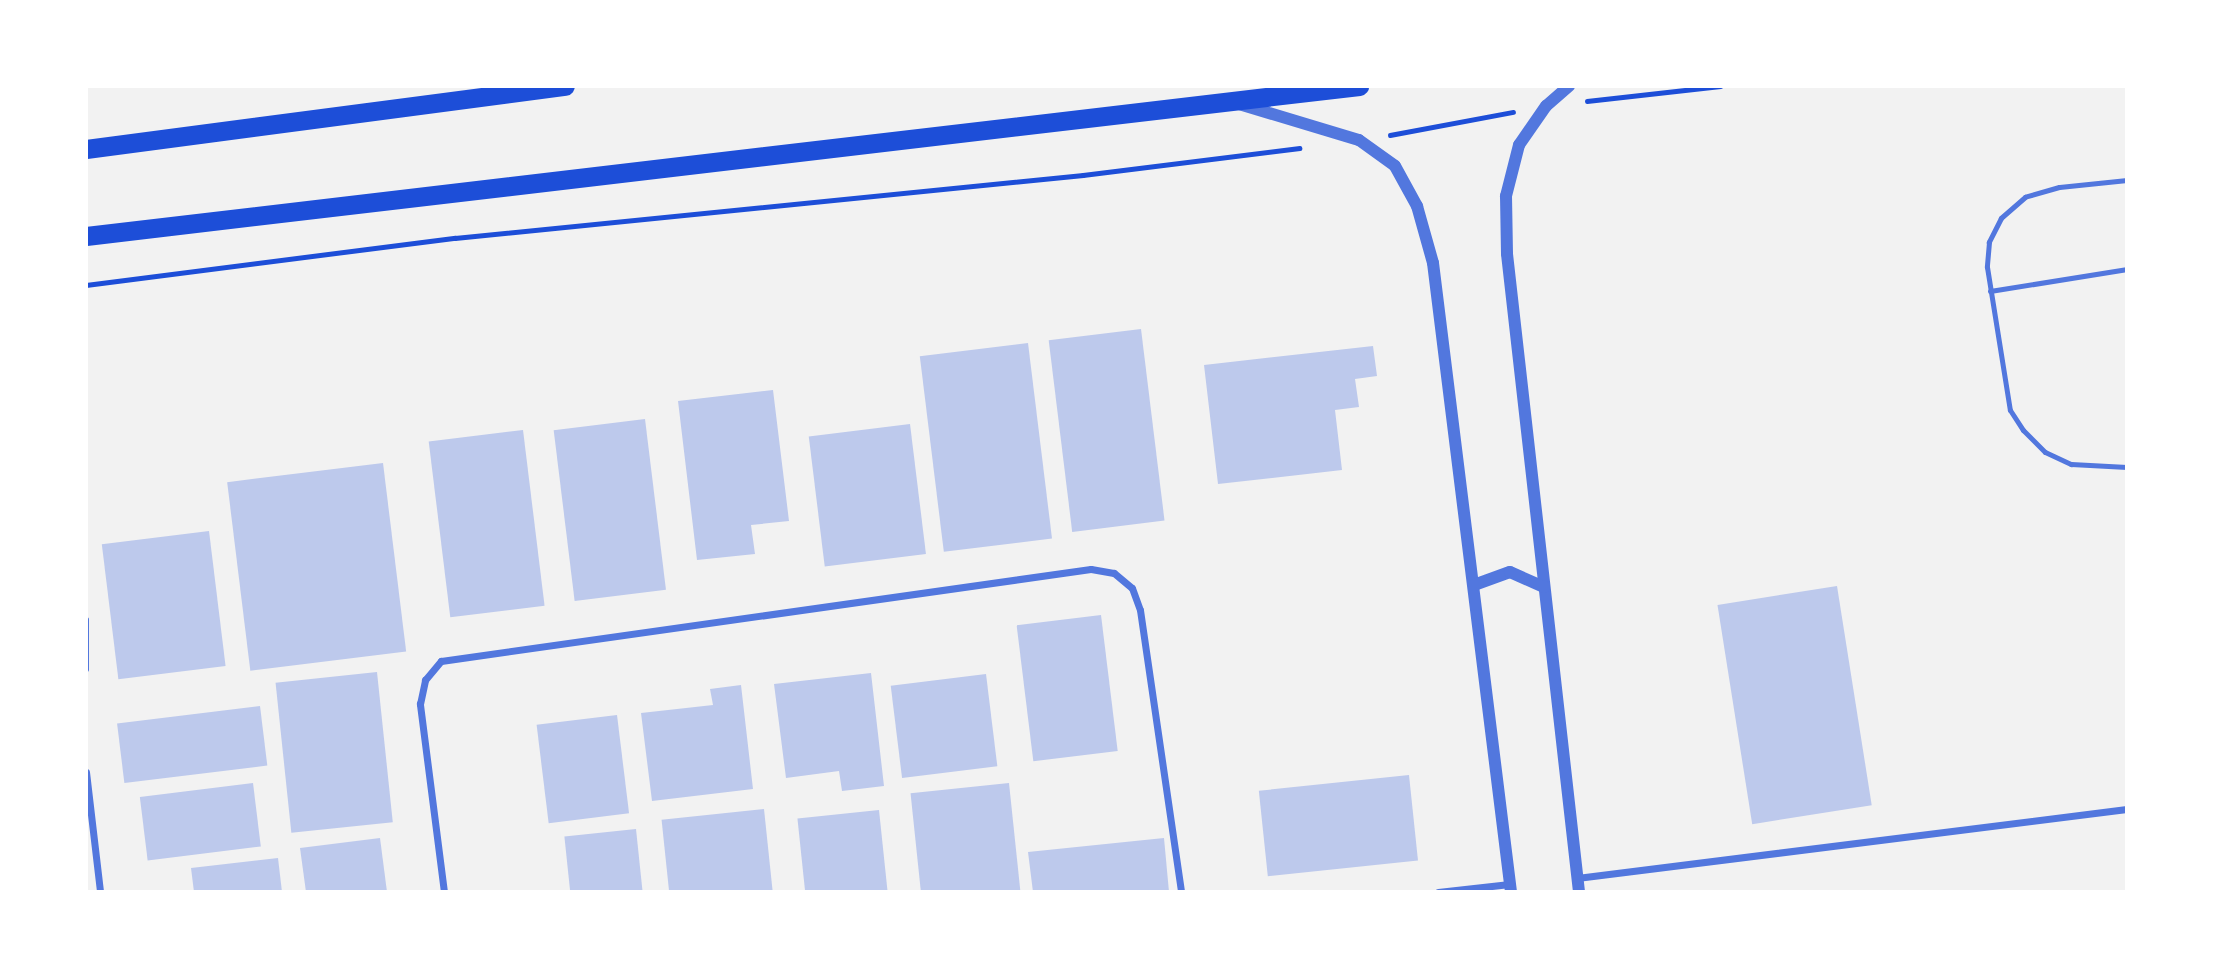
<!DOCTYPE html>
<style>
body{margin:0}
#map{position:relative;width:2213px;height:978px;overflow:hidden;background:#f2f2f2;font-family:"IBM Plex Sans",sans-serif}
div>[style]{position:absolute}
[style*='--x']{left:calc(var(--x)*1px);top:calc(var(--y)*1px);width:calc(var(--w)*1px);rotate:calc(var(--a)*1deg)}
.building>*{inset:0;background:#bdc9ec;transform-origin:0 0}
.path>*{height:4.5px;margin:-2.25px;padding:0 2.25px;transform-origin:2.25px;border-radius:2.25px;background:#1d4ed8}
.service>*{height:5px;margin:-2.5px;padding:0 2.5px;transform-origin:2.5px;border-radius:2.5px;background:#5277de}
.minor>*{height:7px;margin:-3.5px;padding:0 3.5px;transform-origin:3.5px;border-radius:3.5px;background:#5277de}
.tertiary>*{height:12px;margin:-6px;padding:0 6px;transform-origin:6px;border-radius:6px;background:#5277de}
.trunk>*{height:19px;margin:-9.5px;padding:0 9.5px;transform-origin:9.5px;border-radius:9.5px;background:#1d4ed8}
span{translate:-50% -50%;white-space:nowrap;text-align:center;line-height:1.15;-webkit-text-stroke:6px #fff;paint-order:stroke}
.frame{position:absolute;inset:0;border:88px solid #fff;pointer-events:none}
</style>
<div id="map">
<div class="building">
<div style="left:1141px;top:329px;width:193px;height:93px;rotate:83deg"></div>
<div style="left:1028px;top:343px;width:197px;height:109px;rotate:83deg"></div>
<div style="clip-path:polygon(1373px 346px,1377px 376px,1355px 379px,1359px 407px,1335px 410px,1342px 470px,1218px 484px,1204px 365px)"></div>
<div style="clip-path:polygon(773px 390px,789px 521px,751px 525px,755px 554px,697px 560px,678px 401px)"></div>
<div style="left:645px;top:419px;width:172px;height:92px;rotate:83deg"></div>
<div style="left:910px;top:424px;width:131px;height:102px;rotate:83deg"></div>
<div style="left:523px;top:430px;width:177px;height:95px;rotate:83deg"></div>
<div style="left:383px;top:463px;width:190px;height:157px;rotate:83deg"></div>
<div style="left:209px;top:531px;width:136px;height:108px;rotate:83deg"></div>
<div style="left:1837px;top:586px;width:222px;height:121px;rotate:81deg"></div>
<div style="left:1101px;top:615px;width:137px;height:85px;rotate:83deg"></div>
<div style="left:377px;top:672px;width:151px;height:102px;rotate:84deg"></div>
<div style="clip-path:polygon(871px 673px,884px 786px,842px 791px,839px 771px,786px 778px,774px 684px)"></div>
<div style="left:986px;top:674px;width:93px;height:96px;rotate:83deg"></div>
<div style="clip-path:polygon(741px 685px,753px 789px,652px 801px,641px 713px,713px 705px,710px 689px)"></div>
<div style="left:260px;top:706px;width:60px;height:144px;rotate:83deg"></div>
<div style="left:617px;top:715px;width:99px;height:81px;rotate:83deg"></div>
<div style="left:1409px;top:775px;width:86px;height:151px;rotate:84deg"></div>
<div style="left:253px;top:783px;width:64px;height:114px;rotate:83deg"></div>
<div style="left:1009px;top:783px;width:110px;height:99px;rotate:84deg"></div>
<div style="left:764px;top:809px;width:83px;height:103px;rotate:84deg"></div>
<div style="left:879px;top:810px;width:82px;height:82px;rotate:84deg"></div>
<div style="left:636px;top:829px;width:63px;height:72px;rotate:84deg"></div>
<div style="clip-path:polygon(380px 838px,387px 892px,306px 892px,300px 848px)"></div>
<div style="clip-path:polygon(1164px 838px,1169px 892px,1033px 892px,1028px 852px)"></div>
<div style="clip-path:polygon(278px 858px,282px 892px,194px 892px,191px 868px)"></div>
</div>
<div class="path">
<div style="--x:1587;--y:101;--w:134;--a:-6.4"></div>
<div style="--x:1390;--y:135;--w:125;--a:-10.6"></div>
<div style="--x:86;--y:285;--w:372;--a:-7.3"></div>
<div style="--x:455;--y:238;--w:631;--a:-5.73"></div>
<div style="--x:1083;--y:175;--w:218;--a:-7.1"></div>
</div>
<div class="service">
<div style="--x:2127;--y:180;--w:68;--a:174.1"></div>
<div style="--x:2059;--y:187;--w:35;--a:164"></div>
<div style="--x:2025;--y:197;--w:32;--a:139"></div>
<div style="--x:2001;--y:218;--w:27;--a:117"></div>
<div style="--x:1989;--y:242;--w:25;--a:95"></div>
<div style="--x:1987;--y:267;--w:145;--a:80.9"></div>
<div style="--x:2010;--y:410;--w:24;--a:57"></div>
<div style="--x:2023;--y:430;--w:31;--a:45"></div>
<div style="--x:2045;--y:452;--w:29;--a:25"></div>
<div style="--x:2071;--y:464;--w:56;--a:3.1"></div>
<div style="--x:1990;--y:291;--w:139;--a:-9.1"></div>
<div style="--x:86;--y:619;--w:50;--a:90"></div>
</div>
<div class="minor">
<div style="--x:86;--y:772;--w:121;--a:83.3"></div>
<div style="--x:1577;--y:878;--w:554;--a:-7.15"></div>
<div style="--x:444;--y:892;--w:190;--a:-97.3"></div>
<div style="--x:420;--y:704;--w:25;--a:-78"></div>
<div style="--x:425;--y:680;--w:25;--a:-50"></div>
<div style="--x:441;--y:661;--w:656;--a:-8.06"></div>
<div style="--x:1091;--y:569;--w:23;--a:10"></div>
<div style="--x:1114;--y:573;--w:23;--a:40"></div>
<div style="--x:1132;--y:588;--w:23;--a:70"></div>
<div style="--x:1140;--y:610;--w:285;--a:81.7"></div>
<div style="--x:1438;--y:892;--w:72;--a:-6.3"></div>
</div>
<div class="tertiary">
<div style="--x:1569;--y:86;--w:30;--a:139"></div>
<div style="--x:1546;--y:106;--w:47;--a:124.7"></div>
<div style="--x:1519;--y:145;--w:53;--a:104.3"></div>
<div style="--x:1506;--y:196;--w:58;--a:89"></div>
<div style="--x:1507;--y:254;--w:642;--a:83.56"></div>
<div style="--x:1239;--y:104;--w:125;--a:16.7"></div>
<div style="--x:1359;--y:140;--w:44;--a:35.8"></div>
<div style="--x:1395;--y:166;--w:46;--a:61.2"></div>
<div style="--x:1417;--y:206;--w:59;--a:74.3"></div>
<div style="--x:1433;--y:263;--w:634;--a:82.93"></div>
<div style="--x:1474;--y:585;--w:38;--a:-20"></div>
<div style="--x:1510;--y:572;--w:37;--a:24"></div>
</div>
<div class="trunk">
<div style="--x:86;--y:149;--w:483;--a:-7.5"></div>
<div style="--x:86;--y:236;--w:1282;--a:-6.72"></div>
</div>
<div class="frame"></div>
</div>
